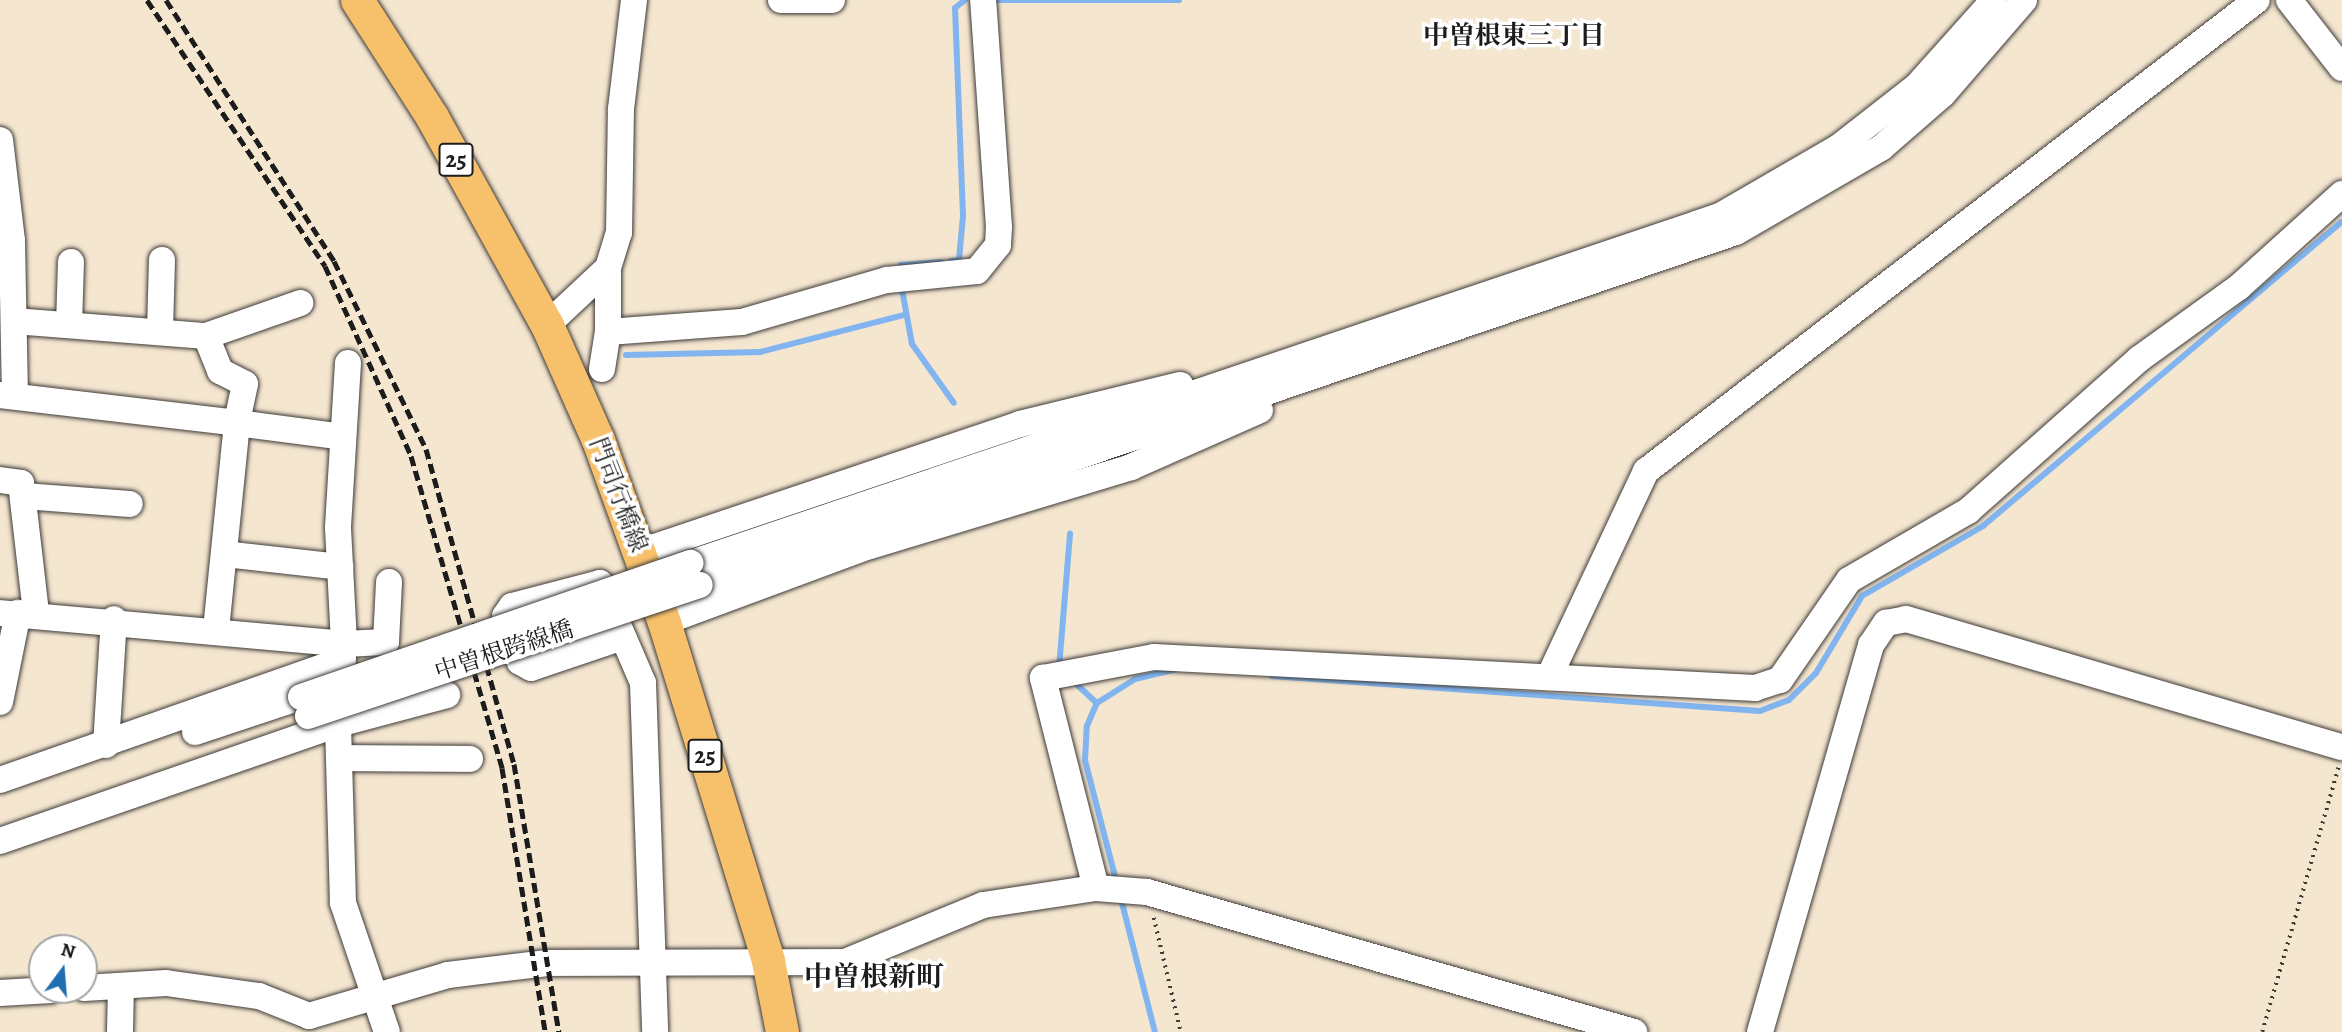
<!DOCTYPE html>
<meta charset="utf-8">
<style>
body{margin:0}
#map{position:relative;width:2342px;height:1032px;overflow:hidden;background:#f5e6d0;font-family:Alegreya,"Noto Serif JP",serif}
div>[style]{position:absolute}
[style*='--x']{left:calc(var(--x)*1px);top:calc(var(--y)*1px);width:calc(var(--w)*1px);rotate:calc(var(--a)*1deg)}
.stream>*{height:6px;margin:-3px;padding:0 3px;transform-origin:3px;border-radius:3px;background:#82b5ef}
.path>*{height:3.5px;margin-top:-1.75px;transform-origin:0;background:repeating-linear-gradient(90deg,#3d3a37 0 2px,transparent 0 7px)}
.roads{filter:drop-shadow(0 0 2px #3d3a37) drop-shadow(0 0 2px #3d3a37)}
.minor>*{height:26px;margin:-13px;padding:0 13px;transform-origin:13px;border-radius:13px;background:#fff}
.major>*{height:33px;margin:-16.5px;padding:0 16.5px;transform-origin:16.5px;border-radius:16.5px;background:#f7c06b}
.rail>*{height:5px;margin-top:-2.5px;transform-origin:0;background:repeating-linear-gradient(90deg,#1c1c1c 0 10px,transparent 0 15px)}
.bridges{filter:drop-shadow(0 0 2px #3d3a37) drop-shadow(0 0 2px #3d3a37)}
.minor-bridge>*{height:26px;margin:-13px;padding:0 13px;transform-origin:13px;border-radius:13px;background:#fff}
span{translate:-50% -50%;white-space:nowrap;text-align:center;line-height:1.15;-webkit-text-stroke:7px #fff;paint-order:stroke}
.shield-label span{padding:2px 5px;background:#fff;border:2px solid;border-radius:5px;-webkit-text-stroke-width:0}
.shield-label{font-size:23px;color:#1c1c1c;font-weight:700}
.street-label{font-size:24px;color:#1c1c1c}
.neighbourhood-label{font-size:26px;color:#1c1c1c;font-weight:700}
.quarter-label{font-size:28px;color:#1c1c1c;font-weight:700}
.north{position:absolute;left:28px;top:934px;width:70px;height:70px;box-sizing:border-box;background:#fff;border:2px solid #a4a4a4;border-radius:50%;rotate:16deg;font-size:19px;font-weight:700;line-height:28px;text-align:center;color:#1c1c1c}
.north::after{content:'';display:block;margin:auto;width:24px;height:32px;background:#1f6fb2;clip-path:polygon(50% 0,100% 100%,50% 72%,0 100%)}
</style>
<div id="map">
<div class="stream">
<div style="--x:989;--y:0;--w:190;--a:0"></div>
<div style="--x:951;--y:261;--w:8;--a:-7"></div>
<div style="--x:959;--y:260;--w:44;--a:-84.8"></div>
<div style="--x:963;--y:216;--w:208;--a:-92.2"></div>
<div style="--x:955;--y:8;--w:13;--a:-39"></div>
<div style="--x:901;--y:273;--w:8;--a:-90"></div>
<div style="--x:901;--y:265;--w:40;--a:-4.3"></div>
<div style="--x:901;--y:284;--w:61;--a:79.6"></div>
<div style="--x:912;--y:344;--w:72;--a:54.6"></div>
<div style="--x:626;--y:355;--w:134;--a:-1.3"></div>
<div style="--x:760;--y:352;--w:149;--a:-14.4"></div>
<div style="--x:1059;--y:668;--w:135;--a:-85.3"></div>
<div style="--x:1272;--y:676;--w:489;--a:4.1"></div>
<div style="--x:1760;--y:711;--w:31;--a:-21"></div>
<div style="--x:1789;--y:700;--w:38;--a:-45"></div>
<div style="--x:1816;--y:673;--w:90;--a:-59.1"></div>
<div style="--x:1862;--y:596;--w:140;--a:-30"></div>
<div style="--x:1983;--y:526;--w:470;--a:-40.3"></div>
<div style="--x:1072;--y:680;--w:34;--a:43"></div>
<div style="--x:1117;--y:884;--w:128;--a:-104.5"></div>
<div style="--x:1085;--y:760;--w:34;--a:-87"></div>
<div style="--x:1087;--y:726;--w:25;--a:-67"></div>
<div style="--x:1097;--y:703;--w:45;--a:-32.3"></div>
<div style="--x:1135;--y:679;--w:43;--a:-13.4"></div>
<div style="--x:1120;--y:895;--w:141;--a:75.7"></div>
</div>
<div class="path">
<div style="--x:1154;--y:918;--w:117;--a:76.7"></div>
<div style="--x:2262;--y:1032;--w:275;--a:-73.9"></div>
</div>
<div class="roads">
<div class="minor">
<div style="--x:781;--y:0;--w:51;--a:0"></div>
<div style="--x:2289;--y:0;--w:86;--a:52.1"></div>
<div style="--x:0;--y:140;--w:102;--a:83.2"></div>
<div style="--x:12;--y:241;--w:12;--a:180"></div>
<div style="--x:12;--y:241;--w:155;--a:88.9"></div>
<div style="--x:14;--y:321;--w:193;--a:4.5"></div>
<div style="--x:206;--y:336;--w:38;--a:68"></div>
<div style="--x:220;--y:371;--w:28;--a:27"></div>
<div style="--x:245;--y:384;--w:40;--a:102"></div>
<div style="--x:237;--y:423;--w:107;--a:7.5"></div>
<div style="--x:69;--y:325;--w:63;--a:-88.2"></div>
<div style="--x:547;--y:325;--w:83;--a:-43.1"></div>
<div style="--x:608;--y:268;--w:37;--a:-73"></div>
<div style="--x:619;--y:233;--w:124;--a:-89.1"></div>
<div style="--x:621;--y:109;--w:110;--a:-83.2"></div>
<div style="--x:160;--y:331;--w:71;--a:-88.4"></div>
<div style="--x:608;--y:332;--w:64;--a:-90"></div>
<div style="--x:206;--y:336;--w:100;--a:-19.3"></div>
<div style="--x:348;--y:363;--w:165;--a:93.5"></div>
<div style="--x:338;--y:528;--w:116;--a:87"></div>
<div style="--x:344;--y:644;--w:42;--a:-2.7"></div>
<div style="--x:386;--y:642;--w:60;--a:-87.1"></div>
<div style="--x:602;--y:369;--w:37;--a:-81"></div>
<div style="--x:608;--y:332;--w:134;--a:-4.3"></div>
<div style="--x:742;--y:322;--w:151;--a:-16.2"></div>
<div style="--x:887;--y:280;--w:90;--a:-5.7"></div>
<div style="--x:977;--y:271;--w:33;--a:-51"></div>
<div style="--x:998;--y:245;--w:18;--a:-87"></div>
<div style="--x:999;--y:227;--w:228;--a:-94"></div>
<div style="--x:0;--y:395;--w:239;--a:6.7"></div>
<div style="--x:237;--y:423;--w:208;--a:95.8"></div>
<div style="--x:0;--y:480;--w:21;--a:8"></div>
<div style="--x:21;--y:483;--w:131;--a:83.4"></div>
<div style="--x:24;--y:496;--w:106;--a:4.3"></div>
<div style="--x:640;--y:552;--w:401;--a:-18.6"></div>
<div style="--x:1020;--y:424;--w:165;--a:-13.7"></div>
<div style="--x:225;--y:554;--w:116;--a:6.4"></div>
<div style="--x:691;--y:563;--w:1086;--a:-18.64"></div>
<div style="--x:1720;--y:216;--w:138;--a:-30.1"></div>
<div style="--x:1839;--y:147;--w:99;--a:-38"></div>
<div style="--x:1917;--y:86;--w:115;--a:-48.2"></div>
<div style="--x:700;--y:585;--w:1094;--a:-18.82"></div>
<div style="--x:1736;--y:232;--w:168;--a:-30.1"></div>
<div style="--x:1881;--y:148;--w:82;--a:-41.1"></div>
<div style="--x:1943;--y:94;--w:124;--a:-49.2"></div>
<div style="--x:0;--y:613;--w:345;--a:5.1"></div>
<div style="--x:344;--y:644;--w:80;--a:94.3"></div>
<div style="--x:338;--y:724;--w:179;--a:88.4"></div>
<div style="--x:343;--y:903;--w:136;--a:71.2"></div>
<div style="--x:664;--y:622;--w:220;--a:-20.3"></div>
<div style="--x:870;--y:546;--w:273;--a:-16.8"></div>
<div style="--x:1131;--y:467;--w:141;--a:-23.8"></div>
<div style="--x:623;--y:637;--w:97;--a:161.4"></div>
<div style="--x:531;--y:668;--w:13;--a:-151"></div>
<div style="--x:520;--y:662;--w:48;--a:-108.1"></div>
<div style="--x:505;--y:616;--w:12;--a:-55"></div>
<div style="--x:512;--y:606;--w:91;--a:-14.6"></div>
<div style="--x:600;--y:583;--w:109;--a:66.7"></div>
<div style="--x:643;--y:683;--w:349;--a:88"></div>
<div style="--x:1549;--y:677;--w:228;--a:-64.8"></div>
<div style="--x:1646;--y:471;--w:771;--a:-37.63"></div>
<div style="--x:0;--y:702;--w:91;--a:-78.6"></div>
<div style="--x:195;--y:732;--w:112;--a:-18.3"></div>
<div style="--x:106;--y:745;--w:126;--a:-86.4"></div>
<div style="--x:341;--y:758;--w:129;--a:0.4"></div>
<div style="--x:0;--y:780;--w:363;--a:-19.3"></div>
<div style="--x:0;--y:841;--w:358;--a:-19.1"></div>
<div style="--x:338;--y:724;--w:113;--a:-14.9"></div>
<div style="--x:1096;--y:888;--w:217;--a:-104.2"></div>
<div style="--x:1043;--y:678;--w:113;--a:-10.7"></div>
<div style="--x:1154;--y:657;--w:602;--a:2.95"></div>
<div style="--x:1755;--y:688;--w:26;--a:-18"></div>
<div style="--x:1780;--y:680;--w:121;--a:-55.4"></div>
<div style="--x:1849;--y:580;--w:138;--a:-30.1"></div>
<div style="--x:1968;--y:511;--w:229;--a:-41.6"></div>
<div style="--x:2139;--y:359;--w:123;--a:-35.8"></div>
<div style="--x:2239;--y:287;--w:139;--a:-42.1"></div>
<div style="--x:84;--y:988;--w:82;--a:-3.5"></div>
<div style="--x:166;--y:983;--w:94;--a:8"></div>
<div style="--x:259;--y:996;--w:54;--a:21.8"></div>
<div style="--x:309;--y:1016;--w:145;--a:-16.4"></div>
<div style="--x:448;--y:975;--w:100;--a:-6.9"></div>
<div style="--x:547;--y:963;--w:298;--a:-0.2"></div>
<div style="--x:845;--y:962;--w:149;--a:-22.4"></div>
<div style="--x:983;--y:905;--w:114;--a:-8.6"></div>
<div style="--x:1096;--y:888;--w:51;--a:4.5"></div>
<div style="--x:1147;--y:892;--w:507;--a:16.04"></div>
<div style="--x:0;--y:993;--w:51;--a:-3.4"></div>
<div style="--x:120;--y:1032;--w:46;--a:-88.8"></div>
<div style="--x:1760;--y:1032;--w:403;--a:-74"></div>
<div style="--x:1871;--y:645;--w:27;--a:-56"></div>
<div style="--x:1886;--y:623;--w:20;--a:-11"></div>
<div style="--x:1906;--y:619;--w:454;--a:16.4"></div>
</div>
<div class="major">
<div style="--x:357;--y:0;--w:139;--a:57.3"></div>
<div style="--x:432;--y:117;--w:238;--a:61.1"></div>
<div style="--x:547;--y:325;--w:126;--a:66.1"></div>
<div style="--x:598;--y:440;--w:194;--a:70.1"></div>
<div style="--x:664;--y:622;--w:355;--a:72.9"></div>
<div style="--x:768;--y:961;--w:72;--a:78.8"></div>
</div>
</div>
<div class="rail">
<div style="--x:147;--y:0;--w:320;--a:56.2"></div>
<div style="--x:325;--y:266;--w:209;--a:65.6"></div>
<div style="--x:411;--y:456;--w:325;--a:73.7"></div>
<div style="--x:502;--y:768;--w:267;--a:80.7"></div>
<div style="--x:166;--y:0;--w:310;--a:57.2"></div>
<div style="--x:334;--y:261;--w:209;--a:63.9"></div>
<div style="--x:426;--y:449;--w:327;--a:74.4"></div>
<div style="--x:514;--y:764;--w:272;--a:80.5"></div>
</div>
<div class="bridges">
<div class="minor-bridge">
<div style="--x:301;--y:697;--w:412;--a:-19"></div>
<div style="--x:308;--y:716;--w:413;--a:-18.5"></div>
</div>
</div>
<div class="shield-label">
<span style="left:456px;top:160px">25</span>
<span style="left:705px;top:756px">25</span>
</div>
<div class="street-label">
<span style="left:618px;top:495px;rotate:69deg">門司行橋線</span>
<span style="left:504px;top:651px;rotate:-18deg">中曽根跨線橋</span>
</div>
<div class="neighbourhood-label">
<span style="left:1514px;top:36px">中曽根東三丁目</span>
</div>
<div class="quarter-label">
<span style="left:874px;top:977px">中曽根新町</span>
</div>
<div class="north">N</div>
</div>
